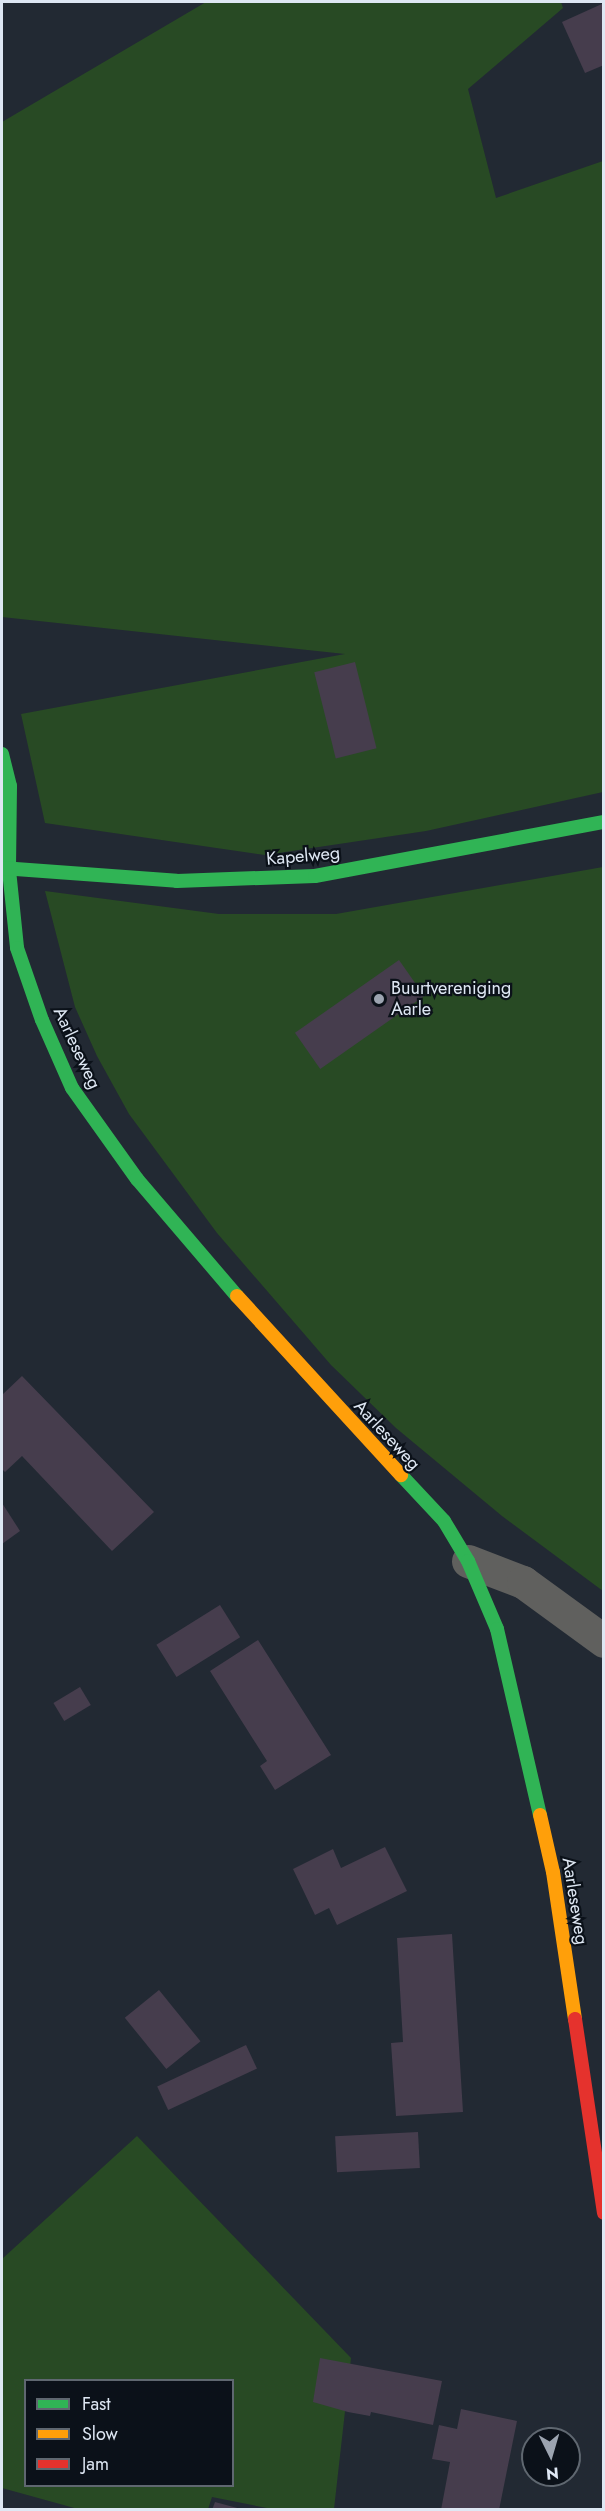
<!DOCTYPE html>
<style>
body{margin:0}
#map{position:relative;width:605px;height:2511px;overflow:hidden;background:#222933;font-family:Jost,sans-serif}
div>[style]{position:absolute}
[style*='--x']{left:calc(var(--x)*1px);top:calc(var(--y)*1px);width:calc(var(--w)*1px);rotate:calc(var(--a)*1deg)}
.green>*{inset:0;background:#284a24}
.building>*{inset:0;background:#463d4d;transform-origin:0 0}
.street>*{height:33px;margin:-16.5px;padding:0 16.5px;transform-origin:16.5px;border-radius:16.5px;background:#60605e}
.fast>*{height:14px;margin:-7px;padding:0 7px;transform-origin:7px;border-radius:7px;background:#30b455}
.slow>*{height:14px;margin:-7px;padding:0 7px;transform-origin:7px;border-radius:7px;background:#ff9f0a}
.jam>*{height:14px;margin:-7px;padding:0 7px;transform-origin:7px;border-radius:7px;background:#e5322d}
.dots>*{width:16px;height:16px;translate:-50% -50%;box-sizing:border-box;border:3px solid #0b1119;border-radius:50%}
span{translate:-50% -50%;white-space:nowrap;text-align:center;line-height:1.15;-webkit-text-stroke:4.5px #0b1119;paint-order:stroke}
.street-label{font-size:18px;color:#dee7f3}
.poi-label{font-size:18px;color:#dee7f3}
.left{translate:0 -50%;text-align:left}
.frame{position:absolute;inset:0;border:3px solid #dee7f3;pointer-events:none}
.legend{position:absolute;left:24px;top:2379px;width:210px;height:108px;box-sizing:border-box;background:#0b1119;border:2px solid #5f6770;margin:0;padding:8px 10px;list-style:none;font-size:18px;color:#dee7f3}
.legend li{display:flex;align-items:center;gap:12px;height:30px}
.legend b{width:30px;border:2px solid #5f6770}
.north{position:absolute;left:521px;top:2427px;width:60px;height:60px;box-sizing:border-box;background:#0b1119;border:2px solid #5f6770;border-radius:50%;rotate:175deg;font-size:16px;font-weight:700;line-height:24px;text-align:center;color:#dee7f3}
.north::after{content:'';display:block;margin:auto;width:21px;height:27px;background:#9ca4b0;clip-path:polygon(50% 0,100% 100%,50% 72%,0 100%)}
</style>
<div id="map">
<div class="green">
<div style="clip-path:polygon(206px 2px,561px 2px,563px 8px,468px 89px,496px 198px,603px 161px,603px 792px,426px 831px,265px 855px,45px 823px,21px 714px,345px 654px,2px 617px,2px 122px)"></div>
<div style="clip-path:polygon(603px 867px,603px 1591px,502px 1516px,396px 1428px,331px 1365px,217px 1233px,129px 1114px,97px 1056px,75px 1007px,45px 891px,219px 914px,336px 914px)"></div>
<div style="clip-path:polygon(evenodd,137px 2136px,351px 2358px,334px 2509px,272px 2509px,212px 2497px,208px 2509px,78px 2509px,2px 2488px,2px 2259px,137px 2136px,26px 2380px,232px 2380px,232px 2486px,26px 2486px,26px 2380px)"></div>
</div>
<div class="building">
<div style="clip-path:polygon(604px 3px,604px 65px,585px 73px,562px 22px)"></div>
<div style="left:355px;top:662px;width:89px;height:42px;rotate:76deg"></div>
<div style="left:399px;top:960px;width:44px;height:127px;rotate:55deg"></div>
<div style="clip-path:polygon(22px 1376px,154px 1512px,112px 1551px,22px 1456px,5px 1472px,2px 1469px,2px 1395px)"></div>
<div style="clip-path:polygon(2px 1503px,20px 1531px,2px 1544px)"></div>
<div style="left:220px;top:1605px;width:38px;height:75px;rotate:58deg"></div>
<div style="clip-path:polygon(258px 1640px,331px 1755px,275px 1790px,260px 1766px,267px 1761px,210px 1671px)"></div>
<div style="left:80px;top:1687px;width:21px;height:31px;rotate:59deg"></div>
<div style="clip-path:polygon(385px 1847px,407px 1891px,337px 1925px,329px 1908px,315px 1915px,293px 1869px,333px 1849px,341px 1868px)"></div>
<div style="clip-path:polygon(452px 1934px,463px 2112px,396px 2116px,391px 2043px,403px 2042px,397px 1938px)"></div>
<div style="left:159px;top:1990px;width:66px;height:44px;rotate:51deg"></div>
<div style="left:246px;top:2045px;width:26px;height:98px;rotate:65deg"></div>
<div style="left:418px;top:2132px;width:36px;height:83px;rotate:87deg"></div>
<div style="clip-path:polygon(320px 2358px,442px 2381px,433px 2425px,371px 2412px,370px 2416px,348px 2412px,313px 2402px)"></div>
<div style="clip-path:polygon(461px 2409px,517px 2421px,499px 2510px,441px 2510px,450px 2462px,432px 2459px,439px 2425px,457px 2429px)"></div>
<div style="clip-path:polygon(215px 2502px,241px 2509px,241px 2510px,212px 2510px)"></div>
</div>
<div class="street">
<div style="--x:468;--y:1561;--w:59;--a:20.9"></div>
<div style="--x:523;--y:1582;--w:100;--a:36.1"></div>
</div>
<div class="fast">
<div style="--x:2;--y:754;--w:33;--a:76"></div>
<div style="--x:10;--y:786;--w:84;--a:90.7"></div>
<div style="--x:9;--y:870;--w:78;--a:84.1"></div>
<div style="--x:17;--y:948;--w:76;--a:70.9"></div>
<div style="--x:42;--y:1020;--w:74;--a:66.2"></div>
<div style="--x:72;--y:1088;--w:112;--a:54.5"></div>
<div style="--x:137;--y:1179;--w:154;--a:49.5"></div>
<div style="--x:2;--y:868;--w:175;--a:4.2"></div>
<div style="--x:177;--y:881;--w:138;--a:-2.1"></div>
<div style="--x:315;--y:876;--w:294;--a:-10.6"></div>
<div style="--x:401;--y:1475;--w:63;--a:46.9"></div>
<div style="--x:444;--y:1521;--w:47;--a:59"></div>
<div style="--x:468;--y:1561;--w:74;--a:66.9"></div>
<div style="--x:497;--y:1629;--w:191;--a:77"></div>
</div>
<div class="slow">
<div style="--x:237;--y:1296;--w:243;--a:47.5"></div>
<div style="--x:540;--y:1815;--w:58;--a:77.2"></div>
<div style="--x:553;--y:1872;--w:149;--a:81.5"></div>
</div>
<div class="jam">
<div style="--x:575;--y:2019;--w:196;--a:81.5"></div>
</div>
<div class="dots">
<div style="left:379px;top:999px;background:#9ca4b0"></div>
</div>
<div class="street-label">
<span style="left:303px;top:856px;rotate:-5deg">Kapelweg</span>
<span style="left:77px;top:1048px;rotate:65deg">Aarleseweg</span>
<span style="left:387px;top:1435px;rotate:47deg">Aarleseweg</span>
<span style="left:575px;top:1901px;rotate:81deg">Aarleseweg</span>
</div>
<div class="poi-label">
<span class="left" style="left:391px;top:999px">Buurtvereniging<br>Aarle</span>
</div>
<div class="frame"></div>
<ul class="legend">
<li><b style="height:8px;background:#30b455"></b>Fast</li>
<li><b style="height:8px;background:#ff9f0a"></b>Slow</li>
<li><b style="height:8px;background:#e5322d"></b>Jam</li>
</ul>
<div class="north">N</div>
</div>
